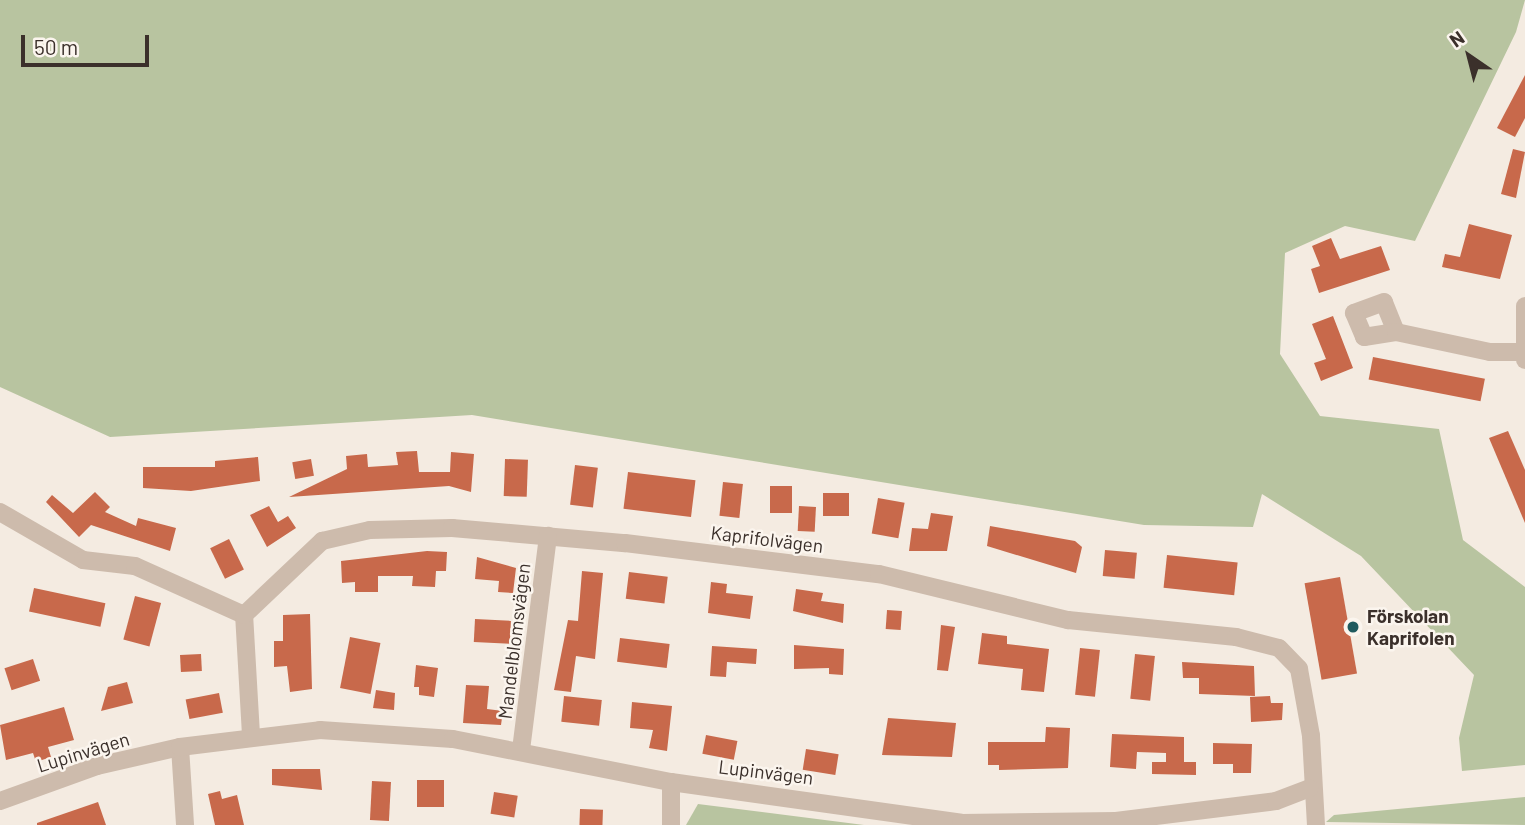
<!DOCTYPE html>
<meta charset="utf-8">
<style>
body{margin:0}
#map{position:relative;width:1525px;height:825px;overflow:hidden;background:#f4ebe1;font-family:Barlow,sans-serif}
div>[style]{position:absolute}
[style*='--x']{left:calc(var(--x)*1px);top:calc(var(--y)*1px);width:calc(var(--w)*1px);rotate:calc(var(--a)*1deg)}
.green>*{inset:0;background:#b8c4a0}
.building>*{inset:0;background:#c8694b;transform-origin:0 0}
.minor>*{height:18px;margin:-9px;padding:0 9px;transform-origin:9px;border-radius:9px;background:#cdbbac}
.dots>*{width:19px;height:19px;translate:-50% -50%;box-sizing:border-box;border:4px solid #fbf5ee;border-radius:50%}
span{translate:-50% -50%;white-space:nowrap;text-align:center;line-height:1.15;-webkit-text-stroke:5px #fbf5ee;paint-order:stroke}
.street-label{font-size:19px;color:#3b302b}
.poi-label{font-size:19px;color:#3b302b;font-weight:700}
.left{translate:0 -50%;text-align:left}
.north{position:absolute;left:1434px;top:21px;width:70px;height:70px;-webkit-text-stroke:5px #fbf5ee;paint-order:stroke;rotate:325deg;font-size:19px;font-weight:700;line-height:28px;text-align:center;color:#3b302b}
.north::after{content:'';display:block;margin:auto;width:24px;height:32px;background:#3b302b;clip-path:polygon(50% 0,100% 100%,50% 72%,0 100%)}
.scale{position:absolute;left:21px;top:35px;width:128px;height:32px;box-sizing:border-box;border:4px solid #3b302b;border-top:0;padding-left:9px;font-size:21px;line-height:24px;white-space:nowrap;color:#3b302b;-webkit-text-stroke:5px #fbf5ee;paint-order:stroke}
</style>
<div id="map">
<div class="green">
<div style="clip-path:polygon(0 0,1525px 0,1516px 32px,1415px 241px,1345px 226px,1285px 253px,1280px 354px,1320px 416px,1439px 429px,1463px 540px,1525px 587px,1525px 765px,1462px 771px,1459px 738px,1474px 675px,1361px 556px,1262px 494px,1253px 527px,1144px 525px,472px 415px,110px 437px,0 387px)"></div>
<div style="clip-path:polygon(1525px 797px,1525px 825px,1326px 822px,1334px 815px)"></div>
<div style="clip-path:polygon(698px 804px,864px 825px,686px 825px)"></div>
</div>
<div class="building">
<div style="clip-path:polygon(1525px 75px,1525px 118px,1515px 137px,1497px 128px)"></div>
<div style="clip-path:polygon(1513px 149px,1525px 152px,1516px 198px,1501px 194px)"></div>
<div style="clip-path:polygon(1469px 224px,1512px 235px,1500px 279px,1442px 267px,1445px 254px,1460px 257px)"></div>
<div style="clip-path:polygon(1331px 238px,1340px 259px,1381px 246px,1390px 270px,1319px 293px,1311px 269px,1320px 266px,1312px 246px)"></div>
<div style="clip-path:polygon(1333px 316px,1353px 368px,1321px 381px,1314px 363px,1326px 359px,1312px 324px)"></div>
<div style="left:1373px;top:357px;width:114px;height:23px;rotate:11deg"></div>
<div style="clip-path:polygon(1508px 431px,1525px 470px,1525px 523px,1489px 438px)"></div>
<div style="clip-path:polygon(417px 451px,419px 472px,450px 472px,451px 452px,474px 454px,471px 492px,449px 486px,289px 497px,347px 469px,346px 456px,367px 454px,368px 467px,398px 465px,396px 452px)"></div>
<div style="clip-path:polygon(258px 457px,260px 481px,191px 491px,143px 488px,143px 467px,215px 467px,215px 461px)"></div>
<div style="left:311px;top:459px;width:17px;height:19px;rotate:80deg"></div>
<div style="left:505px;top:459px;width:23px;height:37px;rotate:2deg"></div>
<div style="left:575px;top:465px;width:23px;height:40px;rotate:7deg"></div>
<div style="left:628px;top:472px;width:68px;height:37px;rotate:7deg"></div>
<div style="left:723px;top:482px;width:20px;height:34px;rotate:6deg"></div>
<div style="left:770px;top:486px;width:22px;height:27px"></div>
<div style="clip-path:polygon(95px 492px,110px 507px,105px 512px,136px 526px,138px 518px,176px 528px,170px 551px,91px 525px,79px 537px,46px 502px,52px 495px,73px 513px)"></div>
<div style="left:823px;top:493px;width:26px;height:23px"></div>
<div style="left:878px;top:498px;width:27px;height:36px;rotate:10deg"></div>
<div style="clip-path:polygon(269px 506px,278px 522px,288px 516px,296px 528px,267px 547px,250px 515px)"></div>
<div style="left:799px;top:506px;width:17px;height:25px;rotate:3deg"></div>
<div style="clip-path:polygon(931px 513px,953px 516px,947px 551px,909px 551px,912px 528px,928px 529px)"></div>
<div style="clip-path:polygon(990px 526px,1075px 541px,1082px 547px,1076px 573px,987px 546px)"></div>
<div style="left:229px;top:539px;width:34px;height:21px;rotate:64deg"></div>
<div style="left:1105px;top:550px;width:32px;height:26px;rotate:5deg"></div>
<div style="clip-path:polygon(427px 551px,447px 552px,446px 571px,436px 571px,435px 587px,412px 586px,413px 576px,378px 576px,378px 592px,355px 592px,355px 582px,342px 583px,341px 561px)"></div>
<div style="left:1167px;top:555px;width:71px;height:33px;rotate:6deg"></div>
<div style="clip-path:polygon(477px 557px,516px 568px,513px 593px,498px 592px,499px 581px,475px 579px)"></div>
<div style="clip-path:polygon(582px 571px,603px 573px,595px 659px,576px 656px,571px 692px,554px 690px,568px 620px,578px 621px)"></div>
<div style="left:629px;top:572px;width:39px;height:27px;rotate:7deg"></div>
<div style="left:1340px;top:577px;width:98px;height:36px;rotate:80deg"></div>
<div style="clip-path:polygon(711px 582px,727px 584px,726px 593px,753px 596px,750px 619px,708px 613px)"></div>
<div style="left:34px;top:588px;width:73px;height:24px;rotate:12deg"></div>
<div style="clip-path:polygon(796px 589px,823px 593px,821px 601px,844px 604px,843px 623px,793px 611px)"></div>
<div style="left:135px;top:596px;width:27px;height:45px;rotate:15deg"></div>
<div style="left:887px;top:610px;width:15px;height:19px;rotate:4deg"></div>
<div style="clip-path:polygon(310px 614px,312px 689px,290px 692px,287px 666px,274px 667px,274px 641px,283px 641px,283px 615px)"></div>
<div style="left:475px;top:619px;width:36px;height:23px;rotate:3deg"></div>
<div style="clip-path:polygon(941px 625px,955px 627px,948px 671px,937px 670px)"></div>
<div style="clip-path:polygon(982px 633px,1007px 636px,1007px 644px,1049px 649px,1044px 692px,1021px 690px,1023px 669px,978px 664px)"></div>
<div style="left:350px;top:637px;width:31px;height:52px;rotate:11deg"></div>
<div style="left:620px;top:638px;width:50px;height:24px;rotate:7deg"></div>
<div style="clip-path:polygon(794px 645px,844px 649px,843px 675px,829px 674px,829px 668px,794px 669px)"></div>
<div style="clip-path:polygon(712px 646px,757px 649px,756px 664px,727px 662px,726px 677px,710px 676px)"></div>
<div style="left:1080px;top:648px;width:20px;height:47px;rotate:6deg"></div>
<div style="left:201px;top:654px;width:17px;height:21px;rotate:87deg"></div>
<div style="left:1135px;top:654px;width:20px;height:45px;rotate:6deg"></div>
<div style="left:33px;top:659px;width:23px;height:30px;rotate:72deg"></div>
<div style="clip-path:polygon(1182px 662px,1254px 666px,1255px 696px,1199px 694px,1199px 678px,1183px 678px)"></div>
<div style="clip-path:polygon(416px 665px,438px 668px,434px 697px,419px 695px,419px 687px,414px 687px)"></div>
<div style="clip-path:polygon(127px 682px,133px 703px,101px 711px,108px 687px)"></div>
<div style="clip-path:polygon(466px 685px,489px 686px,487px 709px,503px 711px,501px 725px,463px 723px)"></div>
<div style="clip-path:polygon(376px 690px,395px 693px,394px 710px,373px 708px)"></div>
<div style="left:219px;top:693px;width:20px;height:34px;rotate:79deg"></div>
<div style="left:564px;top:696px;width:38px;height:26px;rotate:6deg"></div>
<div style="clip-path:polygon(1270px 696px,1271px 703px,1283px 703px,1282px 720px,1251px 722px,1250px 697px)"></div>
<div style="clip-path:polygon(632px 702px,672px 706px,667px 751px,649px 748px,653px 730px,630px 728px)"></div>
<div style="clip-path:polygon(64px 707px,74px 740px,48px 747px,51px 757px,36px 762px,33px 753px,6px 760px,0 725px)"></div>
<div style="clip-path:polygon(888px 718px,956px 723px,952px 757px,882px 755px)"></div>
<div style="clip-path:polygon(1046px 727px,1070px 728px,1068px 768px,999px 770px,999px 765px,988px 765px,988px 742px,1045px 742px)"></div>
<div style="clip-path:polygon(1112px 734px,1184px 737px,1184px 762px,1196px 762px,1196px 775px,1152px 774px,1152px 762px,1166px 762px,1166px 753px,1137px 752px,1136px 769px,1110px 767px)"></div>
<div style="left:706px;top:735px;width:32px;height:19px;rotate:11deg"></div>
<div style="clip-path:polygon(1213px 743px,1252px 744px,1251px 773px,1233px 773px,1233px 764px,1213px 764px)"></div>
<div style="left:806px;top:749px;width:33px;height:21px;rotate:9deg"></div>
<div style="clip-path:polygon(272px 769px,320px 769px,322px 790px,272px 785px)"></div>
<div style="left:417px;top:780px;width:27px;height:27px"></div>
<div style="left:372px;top:781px;width:19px;height:39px;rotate:3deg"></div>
<div style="clip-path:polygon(220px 791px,222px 799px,237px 795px,244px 825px,215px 825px,208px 794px)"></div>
<div style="left:494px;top:792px;width:24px;height:22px;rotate:9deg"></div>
<div style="clip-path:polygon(98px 802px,106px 825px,37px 825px,37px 823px)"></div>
<div style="left:580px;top:809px;width:23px;height:16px;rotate:2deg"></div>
</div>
<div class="minor">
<div style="--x:1525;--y:306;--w:54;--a:90"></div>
<div style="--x:1396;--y:332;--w:32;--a:-112"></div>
<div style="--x:1384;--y:302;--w:32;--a:160"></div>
<div style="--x:1354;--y:313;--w:26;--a:67"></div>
<div style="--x:1364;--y:337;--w:32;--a:-9"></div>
<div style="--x:1396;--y:332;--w:96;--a:12"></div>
<div style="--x:1490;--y:352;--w:33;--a:0"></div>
<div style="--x:0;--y:512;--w:96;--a:30"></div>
<div style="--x:83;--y:560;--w:52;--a:6.6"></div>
<div style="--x:135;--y:566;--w:120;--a:24.2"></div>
<div style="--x:251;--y:735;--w:120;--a:-93.3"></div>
<div style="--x:244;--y:615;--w:108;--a:-43.5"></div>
<div style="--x:322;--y:541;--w:49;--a:-12.9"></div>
<div style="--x:370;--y:530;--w:82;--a:-1.4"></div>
<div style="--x:452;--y:528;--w:174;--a:5"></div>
<div style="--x:625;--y:543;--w:256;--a:7"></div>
<div style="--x:879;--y:574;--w:195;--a:13.7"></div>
<div style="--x:1068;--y:620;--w:169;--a:5.8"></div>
<div style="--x:1236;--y:637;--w:44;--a:14.3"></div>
<div style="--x:1279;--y:648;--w:29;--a:46"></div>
<div style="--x:1299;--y:669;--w:68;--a:79.8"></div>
<div style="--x:1311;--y:736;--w:89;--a:86.8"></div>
<div style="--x:180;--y:747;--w:78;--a:86.3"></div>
<div style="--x:521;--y:750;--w:216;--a:-82.8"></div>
<div style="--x:0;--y:801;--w:103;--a:-19.8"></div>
<div style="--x:97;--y:766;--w:85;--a:-12.9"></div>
<div style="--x:180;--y:747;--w:141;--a:-6.9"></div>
<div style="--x:320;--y:730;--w:133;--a:3.9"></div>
<div style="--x:453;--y:739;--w:222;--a:11.2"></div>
<div style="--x:671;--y:782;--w:293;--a:8"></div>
<div style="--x:961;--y:823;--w:155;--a:-0.7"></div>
<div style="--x:1116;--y:821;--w:161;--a:-7.1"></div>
<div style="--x:1276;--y:801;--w:36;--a:-21"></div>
<div style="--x:671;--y:825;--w:43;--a:-90"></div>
</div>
<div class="dots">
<div style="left:1353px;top:627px;background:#1f5a5e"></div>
</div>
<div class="street-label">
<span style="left:767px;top:539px;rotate:7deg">Kaprifolvägen</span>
<span style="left:514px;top:641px;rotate:-83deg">Mandelblomsvägen</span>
<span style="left:83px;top:752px;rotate:-17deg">Lupinvägen</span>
<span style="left:766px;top:772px;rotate:7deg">Lupinvägen</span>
</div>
<div class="poi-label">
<span class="left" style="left:1367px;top:627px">Förskolan<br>Kaprifolen</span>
</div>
<div class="north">N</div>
<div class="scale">50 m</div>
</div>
